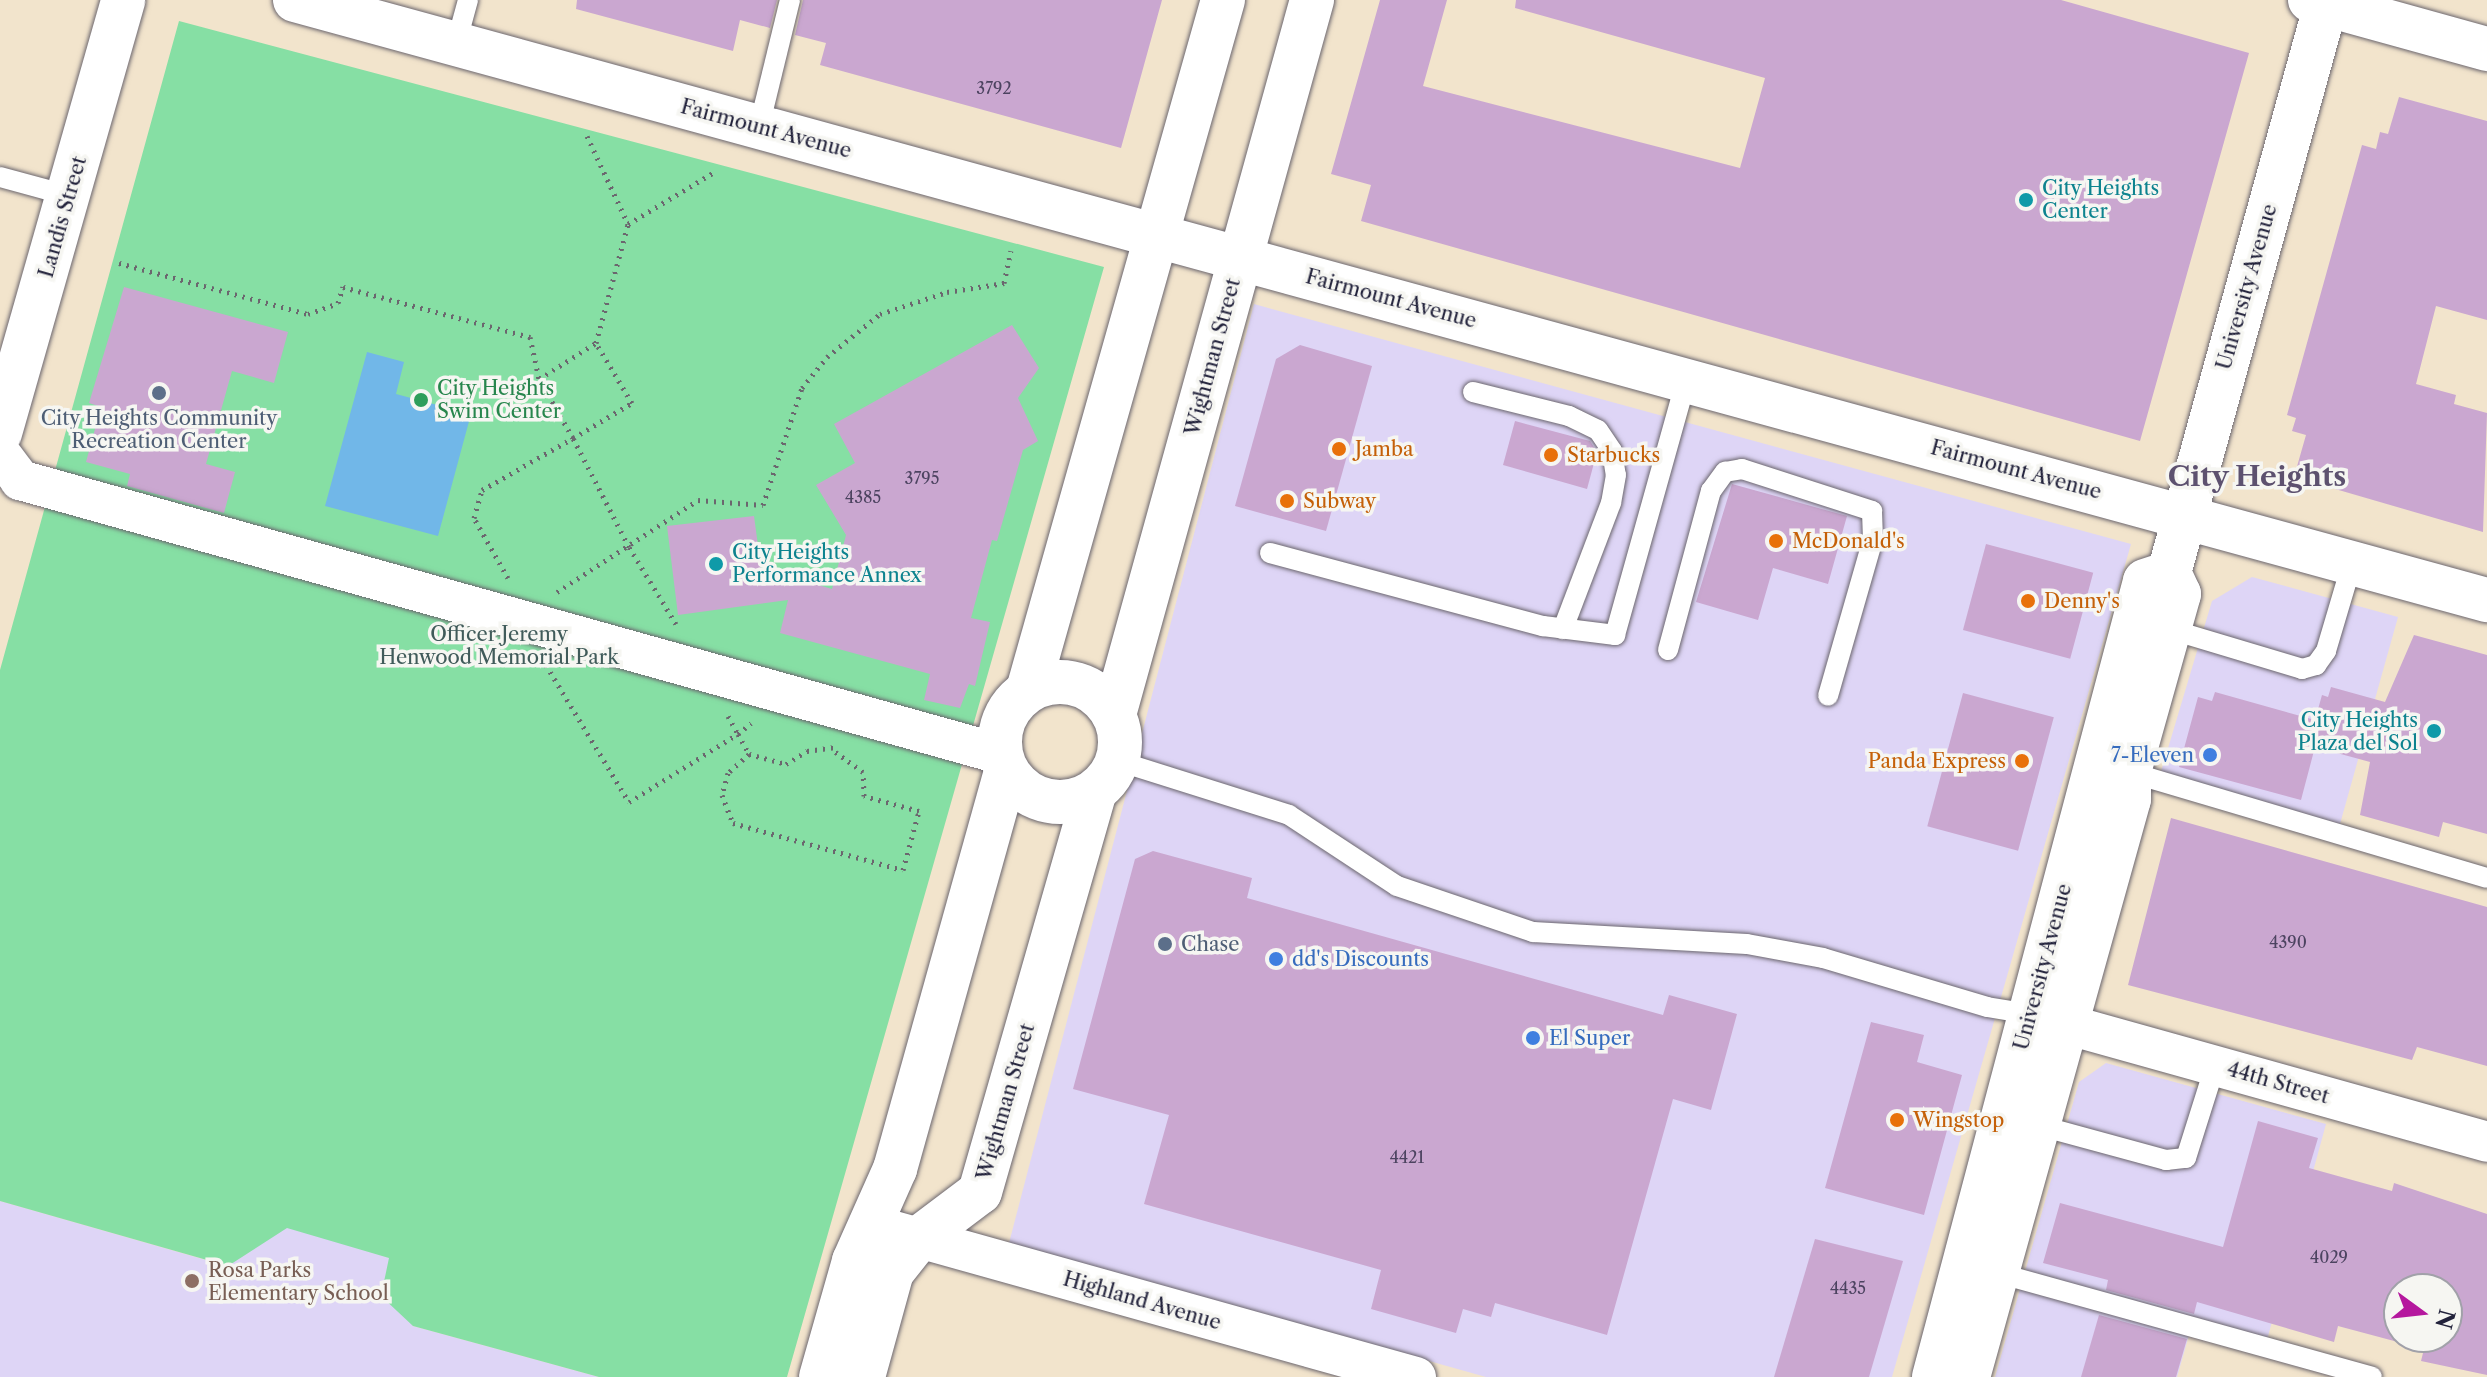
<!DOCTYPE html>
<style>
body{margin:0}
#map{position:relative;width:2487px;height:1377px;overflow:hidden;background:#f2e4cc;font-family:"Libre Caslon Text",serif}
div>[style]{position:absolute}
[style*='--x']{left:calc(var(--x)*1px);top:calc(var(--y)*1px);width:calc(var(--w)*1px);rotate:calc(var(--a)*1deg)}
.built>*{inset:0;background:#ded5f6}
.green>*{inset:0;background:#86dfa4}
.water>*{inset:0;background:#71b7e8}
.building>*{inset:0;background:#caa7d0;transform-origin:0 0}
.path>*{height:5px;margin-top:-2.5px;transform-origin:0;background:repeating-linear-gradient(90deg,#6b666e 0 2px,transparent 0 8px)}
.roads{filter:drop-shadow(0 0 2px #6b666e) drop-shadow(0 0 2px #6b666e)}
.lane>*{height:20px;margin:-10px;padding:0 10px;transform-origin:10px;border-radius:10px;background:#fff}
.street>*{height:40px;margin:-20px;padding:0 20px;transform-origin:20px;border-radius:20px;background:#fff}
.secondary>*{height:44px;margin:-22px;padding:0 22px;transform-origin:22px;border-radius:22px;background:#fff}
.secondary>.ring{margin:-22px;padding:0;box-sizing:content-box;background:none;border:44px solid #fff;border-radius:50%}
.primary>*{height:44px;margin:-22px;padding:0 22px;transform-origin:22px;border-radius:22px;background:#fff}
.dots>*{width:22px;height:22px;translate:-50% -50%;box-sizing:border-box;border:4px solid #f6f6f2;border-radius:50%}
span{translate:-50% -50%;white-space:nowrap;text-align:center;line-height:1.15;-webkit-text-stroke:7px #f6f6f2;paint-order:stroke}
.number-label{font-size:16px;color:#4c4360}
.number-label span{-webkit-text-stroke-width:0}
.street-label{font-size:20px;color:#22223b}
.culture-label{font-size:20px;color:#0d838f}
.left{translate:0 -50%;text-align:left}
.right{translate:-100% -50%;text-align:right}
.leisure-label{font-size:20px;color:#27864d}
.service-label{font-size:20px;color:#4e5e75}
.food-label{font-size:20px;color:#c56008}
.park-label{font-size:20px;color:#405b5a}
.shop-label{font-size:20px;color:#366cbe}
.education-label{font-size:20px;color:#785e54}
.district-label{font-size:28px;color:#5d516f;font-weight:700}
.north{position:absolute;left:2383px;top:1273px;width:80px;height:80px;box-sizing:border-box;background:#f6f6f2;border:2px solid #a1a1a9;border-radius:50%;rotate:105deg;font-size:22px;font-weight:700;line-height:32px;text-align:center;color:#22223b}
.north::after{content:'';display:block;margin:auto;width:28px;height:36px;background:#b5179e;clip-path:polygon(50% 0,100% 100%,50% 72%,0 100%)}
</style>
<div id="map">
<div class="built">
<div style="clip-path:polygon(1254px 304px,2131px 544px,1892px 1377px,1486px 1377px,1009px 1243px)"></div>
<div style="clip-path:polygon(2252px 577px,2398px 617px,2340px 824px,2160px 775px,2212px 601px)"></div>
<div style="clip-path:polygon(2106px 1063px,2326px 1124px,2267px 1340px,2193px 1321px,2177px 1377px,1995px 1377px,2079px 1082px)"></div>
<div style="clip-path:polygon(0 1201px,227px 1266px,287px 1227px,390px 1258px,413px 1326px,599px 1377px,0 1377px)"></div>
</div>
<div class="green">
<div style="clip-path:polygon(179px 21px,1104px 267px,787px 1377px,599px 1377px,413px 1326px,381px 1296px,389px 1258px,287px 1228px,228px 1266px,0 1201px,0 670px)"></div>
</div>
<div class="water">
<div style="clip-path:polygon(367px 352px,404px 362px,396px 394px,471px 414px,438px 536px,325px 506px)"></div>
</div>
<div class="building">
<div style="clip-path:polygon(577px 0,777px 0,770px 28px,740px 20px,733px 51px,576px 9px)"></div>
<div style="clip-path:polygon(803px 0,1162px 0,1121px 148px,820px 65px,826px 43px,795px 35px)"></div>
<div style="clip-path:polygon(1380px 0,1447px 0,1423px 86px,1740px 168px,1765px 78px,1515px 8px,1516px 0,2061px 0,2249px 53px,2140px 441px,1361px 221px,1371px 185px,1331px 174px)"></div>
<div style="clip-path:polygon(2399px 97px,2487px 121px,2487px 320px,2436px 306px,2416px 384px,2456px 395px,2454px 404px,2487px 413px,2483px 532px,2294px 477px,2306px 435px,2292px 431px,2296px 418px,2287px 415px,2362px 145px,2376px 149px,2380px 132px,2388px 134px)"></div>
<div style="clip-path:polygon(124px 287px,288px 332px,274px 383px,232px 371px,206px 464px,235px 472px,224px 513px,127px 486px,130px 474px,86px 462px,101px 407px,89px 403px)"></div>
<div style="clip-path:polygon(1012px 325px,1039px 368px,1018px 398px,1038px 441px,1023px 450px,997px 541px,992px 540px,971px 618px,990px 622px,975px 686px,969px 684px,960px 708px,924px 700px,930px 674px,780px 633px,788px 600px,678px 615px,667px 526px,754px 516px,761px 568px,832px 589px,846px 535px,816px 485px,855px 463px,834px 424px)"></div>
<div style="clip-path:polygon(1300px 345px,1372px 366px,1326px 531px,1235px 506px,1276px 359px)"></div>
<div style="clip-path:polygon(1515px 421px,1590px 441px,1597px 452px,1587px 489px,1503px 465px)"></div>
<div style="clip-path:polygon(1732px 484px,1847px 516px,1828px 584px,1773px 568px,1758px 620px,1696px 602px)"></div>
<div style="left:1986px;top:544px;width:111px;height:89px;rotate:15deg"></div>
<div style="clip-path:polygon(2414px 635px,2487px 655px,2487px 834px,2443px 822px,2439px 837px,2360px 815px,2370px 762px,2315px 747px,2301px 800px,2179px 767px,2198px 697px,2212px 701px,2215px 692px,2315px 720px,2322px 695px,2328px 697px,2331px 687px,2385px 702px)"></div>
<div style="left:1963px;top:693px;width:94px;height:138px;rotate:15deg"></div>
<div style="clip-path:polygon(2171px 818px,2487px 907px,2487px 1066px,2417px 1047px,2412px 1060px,2128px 985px)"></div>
<div style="clip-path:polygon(1153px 851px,1252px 878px,1247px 898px,1663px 1015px,1669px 995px,1737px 1014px,1711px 1110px,1673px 1099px,1607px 1335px,1495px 1303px,1491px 1317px,1463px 1309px,1456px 1333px,1371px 1309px,1381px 1270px,1144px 1204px,1169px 1115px,1073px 1089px,1135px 859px)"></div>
<div style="clip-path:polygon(1871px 1022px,1924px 1035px,1917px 1062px,1962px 1075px,1924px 1215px,1825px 1188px)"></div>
<div style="clip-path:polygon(evenodd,2258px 1121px,2318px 1138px,2309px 1168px,2392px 1191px,2394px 1183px,2487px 1214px,2487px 1375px,2421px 1361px,2424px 1349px,2338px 1326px,2334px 1342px,2197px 1302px,2194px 1314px,2106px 1290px,2108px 1280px,2043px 1263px,2060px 1203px,2223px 1247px,2258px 1121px,2399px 1289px,2447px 1289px,2447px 1337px,2399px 1337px,2399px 1289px)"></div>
<div style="clip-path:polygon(1815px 1239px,1903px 1261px,1869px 1377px,1774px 1377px)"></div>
<div style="clip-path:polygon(2099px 1315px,2187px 1339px,2176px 1377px,2081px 1377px)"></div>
</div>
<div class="path">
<div style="--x:587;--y:136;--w:97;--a:65"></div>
<div style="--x:119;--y:263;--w:196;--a:15.1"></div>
<div style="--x:308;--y:314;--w:32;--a:-20"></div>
<div style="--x:338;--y:303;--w:17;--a:-73"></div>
<div style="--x:343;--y:287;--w:194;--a:15"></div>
<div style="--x:530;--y:337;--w:43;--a:77.9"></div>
<div style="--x:508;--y:578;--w:69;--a:-119.5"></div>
<div style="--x:474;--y:518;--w:29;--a:-74"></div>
<div style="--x:482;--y:490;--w:105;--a:-29.7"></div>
<div style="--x:573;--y:438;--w:68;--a:-120"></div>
<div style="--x:539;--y:379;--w:67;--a:-32.3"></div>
<div style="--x:557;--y:592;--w:168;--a:-33.1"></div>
<div style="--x:698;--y:500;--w:65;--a:4.4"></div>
<div style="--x:763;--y:505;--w:123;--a:-71.6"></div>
<div style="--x:802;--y:388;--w:40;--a:-51"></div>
<div style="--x:827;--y:357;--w:68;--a:-39.1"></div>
<div style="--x:880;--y:314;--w:71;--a:-18.2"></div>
<div style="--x:947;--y:292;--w:58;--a:-9"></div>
<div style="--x:1004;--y:283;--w:33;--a:-78"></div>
<div style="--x:676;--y:624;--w:90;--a:-121.4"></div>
<div style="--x:629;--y:547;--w:123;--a:-117.2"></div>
<div style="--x:573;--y:438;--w:69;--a:-30.7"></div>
<div style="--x:632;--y:403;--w:70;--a:-121"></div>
<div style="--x:596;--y:343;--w:123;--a:-74.9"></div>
<div style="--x:628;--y:224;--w:103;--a:-31.1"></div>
<div style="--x:546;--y:665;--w:160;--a:58.8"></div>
<div style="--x:629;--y:802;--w:128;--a:-32"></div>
<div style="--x:738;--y:734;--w:23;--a:61"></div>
<div style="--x:749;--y:754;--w:38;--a:15"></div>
<div style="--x:786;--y:764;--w:25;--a:-32"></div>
<div style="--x:807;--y:751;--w:29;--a:-8"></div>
<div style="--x:728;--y:716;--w:21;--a:61"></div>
<div style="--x:738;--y:734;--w:17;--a:-40"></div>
<div style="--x:749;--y:754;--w:28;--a:138"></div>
<div style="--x:728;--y:773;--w:23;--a:105"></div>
<div style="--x:722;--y:795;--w:30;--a:69"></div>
<div style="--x:733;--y:823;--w:176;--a:15.5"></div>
<div style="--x:903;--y:870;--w:61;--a:-74.8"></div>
<div style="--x:919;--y:811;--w:57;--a:-164.7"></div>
<div style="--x:864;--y:796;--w:24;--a:-92"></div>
<div style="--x:863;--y:772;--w:36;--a:-144"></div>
</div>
<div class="roads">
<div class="lane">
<div style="--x:456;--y:44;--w:46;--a:-74.7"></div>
<div style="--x:759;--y:127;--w:131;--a:-76.3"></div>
<div style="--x:0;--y:177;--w:73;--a:15.2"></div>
<div style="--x:1473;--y:392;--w:99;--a:14"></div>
<div style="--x:1569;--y:416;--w:32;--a:26"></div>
<div style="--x:1598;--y:430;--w:25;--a:56"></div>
<div style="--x:1612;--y:451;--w:24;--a:81"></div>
<div style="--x:1616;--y:475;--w:28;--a:100"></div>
<div style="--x:1611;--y:503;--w:135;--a:110.9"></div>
<div style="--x:1270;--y:553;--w:283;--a:15"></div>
<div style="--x:1543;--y:626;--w:73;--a:7.1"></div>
<div style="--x:1615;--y:635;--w:265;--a:-74.4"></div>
<div style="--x:2169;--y:629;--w:139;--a:16.7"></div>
<div style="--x:2302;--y:669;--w:15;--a:-16"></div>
<div style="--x:2316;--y:665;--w:17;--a:-54"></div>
<div style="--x:2326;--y:651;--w:92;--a:-73.5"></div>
<div style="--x:1668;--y:650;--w:165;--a:-74.9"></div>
<div style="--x:1711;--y:491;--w:24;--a:-54"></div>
<div style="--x:1725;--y:472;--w:17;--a:-10"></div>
<div style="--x:1742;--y:469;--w:137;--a:17.9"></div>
<div style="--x:1872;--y:511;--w:28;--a:88"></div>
<div style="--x:1873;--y:539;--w:163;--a:106"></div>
<div style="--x:1118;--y:761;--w:179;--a:17.5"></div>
<div style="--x:1289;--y:815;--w:129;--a:33.3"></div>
<div style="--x:1397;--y:886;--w:144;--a:18.7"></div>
<div style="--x:1533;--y:932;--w:214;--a:3.2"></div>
<div style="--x:1747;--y:944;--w:77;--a:10.4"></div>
<div style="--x:1823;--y:958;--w:171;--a:16.6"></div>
<div style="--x:1987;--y:1007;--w:44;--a:9.2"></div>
<div style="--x:2129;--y:772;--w:373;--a:16.5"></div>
<div style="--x:2041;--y:1126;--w:130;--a:15.2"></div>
<div style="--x:2166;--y:1160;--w:20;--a:-6"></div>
<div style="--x:2186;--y:1158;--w:96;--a:-72.5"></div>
<div style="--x:1998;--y:1273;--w:388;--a:15.5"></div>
</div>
<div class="street">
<div style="--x:0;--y:453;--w:34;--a:53"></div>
<div style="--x:20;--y:480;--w:1018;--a:15.62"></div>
<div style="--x:2069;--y:1025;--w:434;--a:15.6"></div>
<div style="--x:869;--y:1224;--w:568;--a:15.63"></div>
</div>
<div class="secondary">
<div style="--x:0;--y:433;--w:450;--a:-74.1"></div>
<div class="ring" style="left:1000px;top:682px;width:76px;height:76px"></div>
<div style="--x:1028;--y:690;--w:717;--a:-74.22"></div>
<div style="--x:1114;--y:715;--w:742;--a:-74.52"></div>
<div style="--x:821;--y:1377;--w:121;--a:-74.1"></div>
<div style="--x:854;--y:1261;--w:101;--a:-66"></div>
<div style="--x:895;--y:1169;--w:413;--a:-74.4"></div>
<div style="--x:863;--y:1377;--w:109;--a:-74.6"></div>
<div style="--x:892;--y:1272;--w:43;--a:-51.5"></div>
<div style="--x:919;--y:1238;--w:76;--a:-37"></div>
<div style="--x:980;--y:1192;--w:416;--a:-74"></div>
</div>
<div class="primary">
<div style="--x:295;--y:0;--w:2273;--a:15.31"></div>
<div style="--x:2310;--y:0;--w:184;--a:15.5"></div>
<div style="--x:1934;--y:1377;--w:823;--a:-75.15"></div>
<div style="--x:2145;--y:581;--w:25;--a:-18"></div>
<div style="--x:1968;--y:1377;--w:600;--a:-74.43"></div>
<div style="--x:2129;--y:799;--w:27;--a:-90"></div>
<div style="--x:2129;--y:772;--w:185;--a:-74.3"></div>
<div style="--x:2179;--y:594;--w:23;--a:-115"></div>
<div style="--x:2169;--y:573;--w:594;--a:-74.58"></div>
</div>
</div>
<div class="dots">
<div style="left:2026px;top:200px;background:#0f9aa8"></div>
<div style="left:159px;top:393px;background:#5c6f8a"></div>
<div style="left:421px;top:400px;background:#2e9e5b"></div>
<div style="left:1339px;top:449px;background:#e8710a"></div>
<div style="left:1551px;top:455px;background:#e8710a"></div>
<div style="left:1287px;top:501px;background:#e8710a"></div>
<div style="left:1776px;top:541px;background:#e8710a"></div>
<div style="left:716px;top:564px;background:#0f9aa8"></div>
<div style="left:2028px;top:601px;background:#e8710a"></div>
<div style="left:2434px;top:731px;background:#0f9aa8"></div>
<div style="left:2210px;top:755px;background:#3f7fe0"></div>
<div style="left:2022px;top:761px;background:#e8710a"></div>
<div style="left:1165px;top:944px;background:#5c6f8a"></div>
<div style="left:1276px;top:959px;background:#3f7fe0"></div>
<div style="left:1533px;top:1038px;background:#3f7fe0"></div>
<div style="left:1897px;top:1120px;background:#e8710a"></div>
<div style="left:192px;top:1281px;background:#8d6e63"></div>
</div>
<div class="number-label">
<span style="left:994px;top:88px">3792</span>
<span style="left:922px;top:478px">3795</span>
<span style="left:863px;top:497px">4385</span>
<span style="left:2288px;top:942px">4390</span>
<span style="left:1407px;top:1157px">4421</span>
<span style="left:2329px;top:1257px">4029</span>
<span style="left:1848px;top:1288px">4435</span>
</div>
<div class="street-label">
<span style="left:766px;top:129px;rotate:15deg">Fairmount Avenue</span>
<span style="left:63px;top:217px;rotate:-74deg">Landis Street</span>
<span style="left:2247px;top:287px;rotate:-74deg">University Avenue</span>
<span style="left:1391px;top:299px;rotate:15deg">Fairmount Avenue</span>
<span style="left:1213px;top:357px;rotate:-75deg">Wightman Street</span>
<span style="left:2016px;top:470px;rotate:15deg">Fairmount Avenue</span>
<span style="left:2043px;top:967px;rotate:-75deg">University Avenue</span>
<span style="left:2278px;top:1083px;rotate:16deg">44th Street</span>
<span style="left:1006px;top:1102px;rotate:-74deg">Wightman Street</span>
<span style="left:1142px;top:1301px;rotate:16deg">Highland Avenue</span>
</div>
<div class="culture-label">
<span class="left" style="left:2042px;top:200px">City Heights<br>Center</span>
<span class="left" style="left:732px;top:564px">City Heights<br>Performance Annex</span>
<span class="right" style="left:2418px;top:732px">City Heights<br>Plaza del Sol</span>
</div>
<div class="leisure-label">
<span class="left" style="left:437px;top:400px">City Heights<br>Swim Center</span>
</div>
<div class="service-label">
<span style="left:159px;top:430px">City Heights Community<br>Recreation Center</span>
<span class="left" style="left:1181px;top:944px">Chase</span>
</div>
<div class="food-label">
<span class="left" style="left:1355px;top:449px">Jamba</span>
<span class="left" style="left:1567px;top:455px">Starbucks</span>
<span class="left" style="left:1303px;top:501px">Subway</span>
<span class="left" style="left:1792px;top:541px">McDonald's</span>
<span class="left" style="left:2044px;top:601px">Denny's</span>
<span class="right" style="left:2006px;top:761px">Panda Express</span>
<span class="left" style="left:1913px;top:1120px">Wingstop</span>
</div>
<div class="park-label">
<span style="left:499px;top:646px">Officer Jeremy<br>Henwood Memorial Park</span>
</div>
<div class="shop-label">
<span class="right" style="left:2194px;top:755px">7-Eleven</span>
<span class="left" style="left:1292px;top:959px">dd's Discounts</span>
<span class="left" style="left:1549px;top:1038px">El Super</span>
</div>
<div class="education-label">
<span class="left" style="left:208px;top:1282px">Rosa Parks<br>Elementary School</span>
</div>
<div class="district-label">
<span style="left:2257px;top:476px">City Heights</span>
</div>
<div class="north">N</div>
</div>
